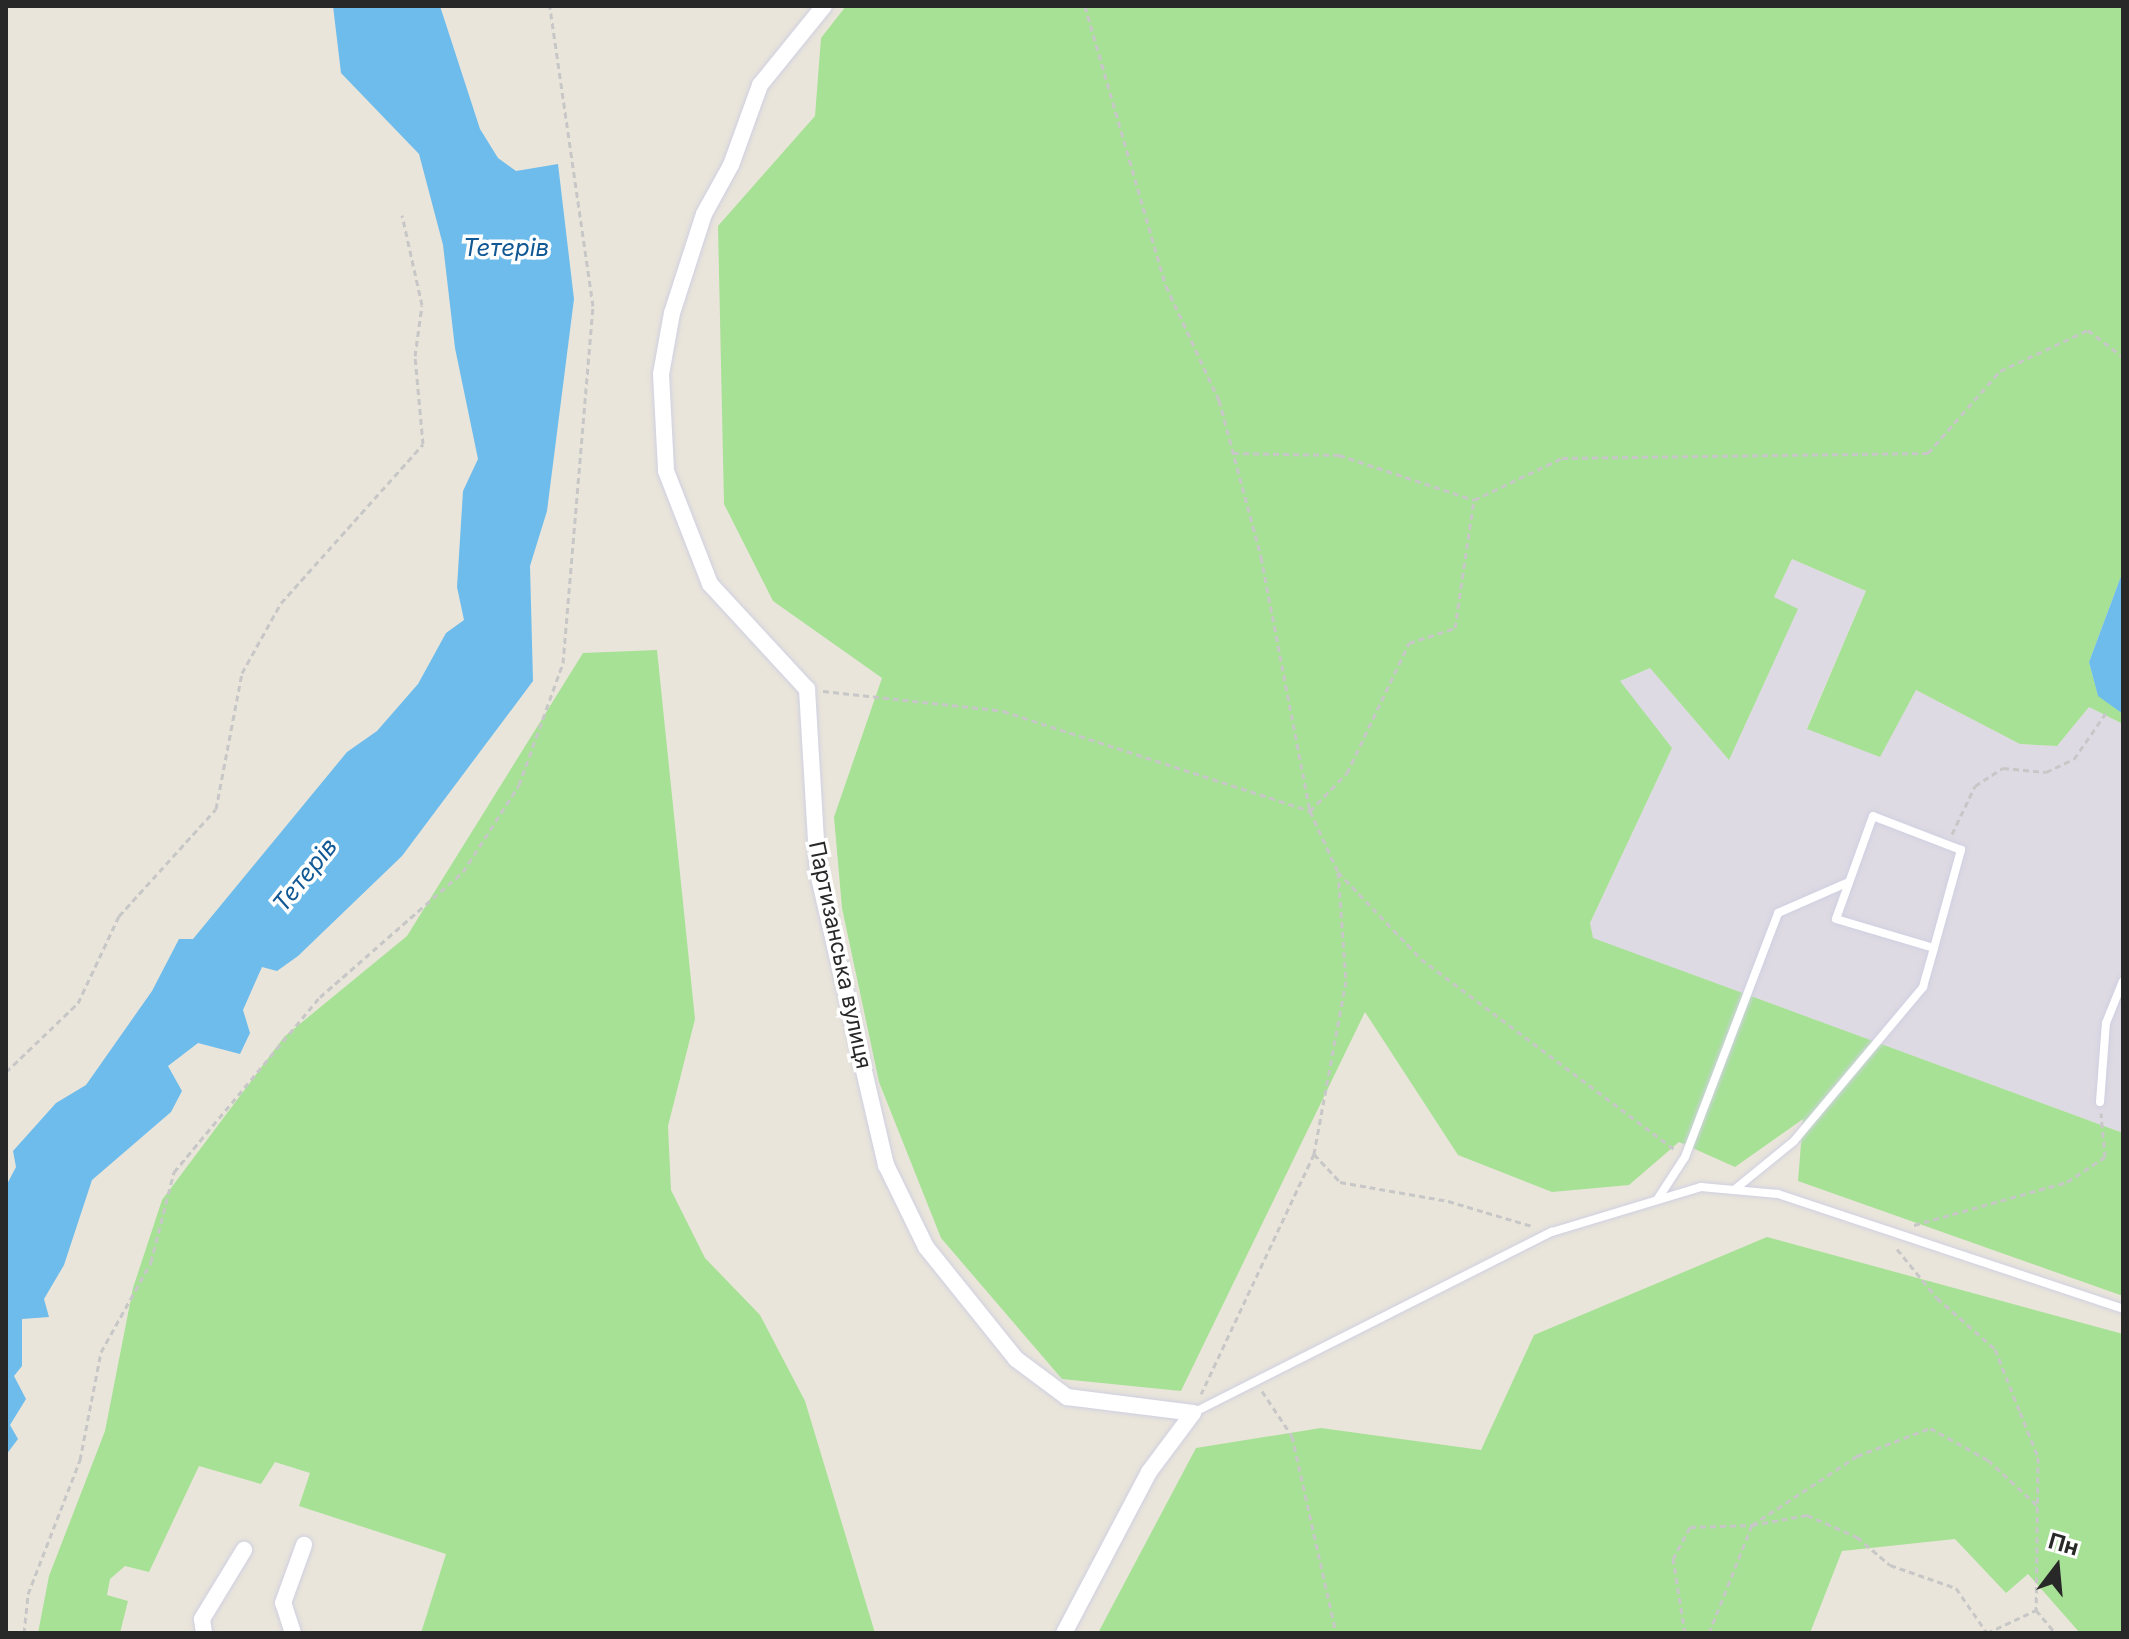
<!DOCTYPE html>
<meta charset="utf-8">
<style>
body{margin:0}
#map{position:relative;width:2129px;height:1639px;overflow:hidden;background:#eae5da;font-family:Inter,sans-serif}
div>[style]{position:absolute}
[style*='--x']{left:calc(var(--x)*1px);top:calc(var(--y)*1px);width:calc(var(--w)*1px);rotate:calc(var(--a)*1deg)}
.industrial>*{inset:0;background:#dedae3}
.green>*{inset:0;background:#a7e196}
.water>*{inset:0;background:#6dbcec}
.path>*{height:3px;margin-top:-1.5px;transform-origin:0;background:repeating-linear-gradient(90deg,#c7c7c7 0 6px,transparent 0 10px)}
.roads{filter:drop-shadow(0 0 2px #cfd0e1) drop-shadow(0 0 2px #cfd0e1)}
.service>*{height:8px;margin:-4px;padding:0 4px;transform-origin:4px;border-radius:4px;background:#fff}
.minor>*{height:16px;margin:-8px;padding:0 8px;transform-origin:8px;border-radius:8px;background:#fff}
span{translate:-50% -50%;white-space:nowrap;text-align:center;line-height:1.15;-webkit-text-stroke:7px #fff;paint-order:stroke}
.street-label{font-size:22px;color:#282828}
.water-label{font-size:24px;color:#105894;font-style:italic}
.frame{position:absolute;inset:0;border:8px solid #282828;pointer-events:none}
.north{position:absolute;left:2017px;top:1527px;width:80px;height:80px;-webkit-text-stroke:6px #fff;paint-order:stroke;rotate:16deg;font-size:22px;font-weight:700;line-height:32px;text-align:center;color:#282828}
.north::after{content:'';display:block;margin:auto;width:28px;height:36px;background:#282828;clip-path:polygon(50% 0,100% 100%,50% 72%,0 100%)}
</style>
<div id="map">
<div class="industrial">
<div style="clip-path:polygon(1792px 559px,1866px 591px,1807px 728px,1916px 690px,2020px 744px,2057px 746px,2089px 707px,2123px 724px,2123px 1133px,1592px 938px,1590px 923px,1672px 748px,1619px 681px,1650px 668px,1729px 760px,1797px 610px,1774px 597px)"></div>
</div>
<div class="green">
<div style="clip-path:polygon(846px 6px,2123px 6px,2123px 571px,2089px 662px,2098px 695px,2123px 714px,2123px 724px,2089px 707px,2057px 746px,2020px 744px,1916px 690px,1880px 757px,1807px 729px,1866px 591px,1792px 559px,1774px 597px,1798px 609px,1729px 760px,1650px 668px,1620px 681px,1672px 748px,1590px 923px,1593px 938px,2123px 1133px,2123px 1296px,1798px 1181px,1803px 1119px,1735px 1167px,1679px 1142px,1629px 1185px,1552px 1192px,1458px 1155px,1365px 1012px,1181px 1391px,1062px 1379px,941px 1238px,879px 1082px,842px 908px,834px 817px,882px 678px,773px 601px,724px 504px,718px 226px,815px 116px,821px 38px)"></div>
<div style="clip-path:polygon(657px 650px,695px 1019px,668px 1126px,671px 1190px,705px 1258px,760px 1315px,805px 1401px,875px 1633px,421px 1633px,446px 1554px,299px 1506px,310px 1473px,275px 1462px,261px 1484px,199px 1466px,149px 1572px,125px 1566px,110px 1579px,107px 1595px,128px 1601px,120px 1633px,38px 1633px,49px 1576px,105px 1431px,133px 1288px,162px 1200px,284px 1037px,407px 936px,583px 653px)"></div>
<div style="clip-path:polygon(1767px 1237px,2123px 1334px,2123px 1633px,2080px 1633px,2028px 1574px,2006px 1593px,1955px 1539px,1842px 1551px,1810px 1633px,1098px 1633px,1196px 1448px,1321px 1428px,1481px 1450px,1534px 1335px)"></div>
</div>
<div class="water">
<div style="clip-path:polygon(333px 6px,440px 6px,480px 129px,498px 158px,516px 171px,558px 164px,574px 299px,547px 511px,530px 566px,533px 681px,402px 856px,298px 956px,277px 971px,262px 967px,243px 1010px,250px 1033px,240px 1054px,198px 1043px,168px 1066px,182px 1091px,171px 1112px,92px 1180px,64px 1265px,44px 1299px,49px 1317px,22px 1319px,22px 1366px,14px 1376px,26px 1399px,10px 1425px,18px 1439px,6px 1455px,6px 1186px,16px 1167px,13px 1151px,56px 1103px,86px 1085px,152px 991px,179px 939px,193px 939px,347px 752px,377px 731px,418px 684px,446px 633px,464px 620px,457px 587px,463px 491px,478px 459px,455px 348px,443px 245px,419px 154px,341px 73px)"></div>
<div style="clip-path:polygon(2123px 571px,2123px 714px,2098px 696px,2089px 662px)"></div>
</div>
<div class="path">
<div style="--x:1085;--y:6;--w:291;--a:73.9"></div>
<div style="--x:1166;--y:286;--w:126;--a:65.1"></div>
<div style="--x:1219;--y:400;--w:163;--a:75"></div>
<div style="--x:1261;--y:557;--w:259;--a:79.1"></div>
<div style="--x:1310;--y:811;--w:67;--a:65.3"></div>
<div style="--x:1338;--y:872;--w:109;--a:85.8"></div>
<div style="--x:1346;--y:981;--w:176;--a:100.5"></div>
<div style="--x:1314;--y:1154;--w:265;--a:115.2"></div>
<div style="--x:1233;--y:453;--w:106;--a:1.1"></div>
<div style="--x:1339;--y:455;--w:142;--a:18.4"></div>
<div style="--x:823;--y:691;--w:181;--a:6.3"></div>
<div style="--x:1003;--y:711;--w:323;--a:18"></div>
<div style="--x:1310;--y:811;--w:53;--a:-45.8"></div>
<div style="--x:1347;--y:773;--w:144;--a:-64.5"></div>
<div style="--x:1409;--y:643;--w:48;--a:-18.1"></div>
<div style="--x:1455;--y:628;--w:129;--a:-81.6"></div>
<div style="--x:1474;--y:500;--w:98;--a:-25.5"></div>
<div style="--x:1562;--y:458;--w:366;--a:-0.8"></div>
<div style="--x:1928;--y:453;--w:109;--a:-48.7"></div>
<div style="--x:2000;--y:371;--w:97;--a:-25"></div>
<div style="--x:2088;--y:330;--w:44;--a:37.6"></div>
<div style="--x:1952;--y:834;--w:53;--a:-64.4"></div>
<div style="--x:1975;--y:786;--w:33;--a:-33"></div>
<div style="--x:2003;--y:768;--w:43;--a:5.3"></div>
<div style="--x:2046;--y:772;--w:31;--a:-25"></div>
<div style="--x:2074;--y:759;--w:60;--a:-55.2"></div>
<div style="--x:1338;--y:872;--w:120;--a:46.3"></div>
<div style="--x:1421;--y:959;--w:316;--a:36.9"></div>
<div style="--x:6;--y:1072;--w:100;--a:-43.8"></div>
<div style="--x:78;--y:1003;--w:96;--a:-64.8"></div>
<div style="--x:119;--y:916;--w:144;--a:-47.8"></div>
<div style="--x:216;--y:809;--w:138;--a:-79.2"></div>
<div style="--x:242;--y:673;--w:80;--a:-60.9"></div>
<div style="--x:281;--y:603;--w:213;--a:-48.2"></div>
<div style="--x:423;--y:444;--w:88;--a:-95.2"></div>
<div style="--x:415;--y:356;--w:51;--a:-82.2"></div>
<div style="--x:422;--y:305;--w:92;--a:-102.5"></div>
<div style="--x:1314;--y:1154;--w:38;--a:47"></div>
<div style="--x:1340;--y:1182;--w:110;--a:10"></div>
<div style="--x:1448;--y:1201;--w:88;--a:16.6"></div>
<div style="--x:1914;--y:1225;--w:159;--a:-15.7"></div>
<div style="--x:2067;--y:1182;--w:45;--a:-33.3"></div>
<div style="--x:2105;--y:1157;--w:44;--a:-95.2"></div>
<div style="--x:1897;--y:1249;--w:63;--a:50.8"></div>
<div style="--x:1937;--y:1298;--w:77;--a:41.3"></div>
<div style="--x:1995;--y:1349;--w:68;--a:68.4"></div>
<div style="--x:2020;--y:1412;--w:48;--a:68.2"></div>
<div style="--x:2038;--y:1457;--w:153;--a:90.7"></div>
<div style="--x:2036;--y:1610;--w:30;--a:50"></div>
<div style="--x:1262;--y:1391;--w:54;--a:56.3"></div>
<div style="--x:1292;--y:1436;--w:202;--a:77.4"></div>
<div style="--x:24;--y:1633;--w:39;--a:-84"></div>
<div style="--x:28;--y:1594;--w:144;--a:-68.8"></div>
<div style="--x:80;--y:1460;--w:110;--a:-79"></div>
<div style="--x:101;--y:1352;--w:103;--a:-60.9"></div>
<div style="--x:151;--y:1262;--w:93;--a:-75.7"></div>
<div style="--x:174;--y:1172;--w:228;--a:-50.2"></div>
<div style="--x:320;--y:997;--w:190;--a:-41.2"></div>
<div style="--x:463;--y:872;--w:103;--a:-57.2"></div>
<div style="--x:519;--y:785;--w:130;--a:-70.2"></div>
<div style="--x:563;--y:663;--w:358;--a:-85.2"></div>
<div style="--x:593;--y:306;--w:303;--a:-98.2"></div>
<div style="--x:1685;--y:1633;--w:75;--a:-99.2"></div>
<div style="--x:1673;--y:1559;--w:36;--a:-62"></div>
<div style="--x:1690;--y:1527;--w:62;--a:-1.8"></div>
<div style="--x:1752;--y:1525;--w:126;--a:-33.3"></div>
<div style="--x:1857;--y:1456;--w:78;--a:-21"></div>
<div style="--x:1930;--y:1428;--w:66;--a:28.9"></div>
<div style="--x:1988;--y:1460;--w:69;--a:42.7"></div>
<div style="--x:1709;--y:1633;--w:116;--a:-68.3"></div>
<div style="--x:1752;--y:1525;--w:56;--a:-10.3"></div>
<div style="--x:1807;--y:1515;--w:55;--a:23.7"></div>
<div style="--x:1857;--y:1537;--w:43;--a:40.3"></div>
<div style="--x:1890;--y:1565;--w:70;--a:19.2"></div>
<div style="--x:1956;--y:1588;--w:55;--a:55.4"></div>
<div style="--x:1987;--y:1633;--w:54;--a:-25.1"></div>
</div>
<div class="roads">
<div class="service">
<div style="--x:2100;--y:1102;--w:79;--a:-85.7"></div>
<div style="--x:2106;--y:1023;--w:45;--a:-68"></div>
<div style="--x:1734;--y:1190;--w:77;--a:-39.2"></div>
<div style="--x:1794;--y:1141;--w:201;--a:-50"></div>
<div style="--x:1923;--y:987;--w:41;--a:-74.2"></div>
<div style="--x:1934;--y:948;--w:102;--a:-74.6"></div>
<div style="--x:1961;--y:850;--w:94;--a:-158.9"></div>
<div style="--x:1873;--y:816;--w:109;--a:109.8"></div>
<div style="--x:1836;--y:919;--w:102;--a:16.5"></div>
<div style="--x:1657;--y:1200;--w:51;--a:-56.9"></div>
<div style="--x:1685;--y:1157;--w:261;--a:-69.1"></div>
<div style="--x:1778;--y:913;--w:77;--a:-23.6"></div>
<div style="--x:1193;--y:1413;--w:402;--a:-26.8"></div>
<div style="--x:1552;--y:1232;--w:156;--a:-16.8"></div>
<div style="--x:1701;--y:1187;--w:77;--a:5.2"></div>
<div style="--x:1778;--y:1194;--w:364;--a:18.4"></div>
</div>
<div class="minor">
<div style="--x:824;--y:6;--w:102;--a:129"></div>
<div style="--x:760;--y:85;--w:85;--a:109.9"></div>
<div style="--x:731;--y:165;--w:56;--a:118.9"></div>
<div style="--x:704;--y:214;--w:104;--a:107.9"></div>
<div style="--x:672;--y:313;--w:62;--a:100.2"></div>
<div style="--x:661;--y:374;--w:97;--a:87"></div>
<div style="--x:666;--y:471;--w:121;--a:68.7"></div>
<div style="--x:710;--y:584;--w:143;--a:47.3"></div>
<div style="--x:807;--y:689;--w:184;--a:86.6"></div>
<div style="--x:818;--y:873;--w:300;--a:76.9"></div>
<div style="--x:886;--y:1165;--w:91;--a:64"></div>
<div style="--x:926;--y:1247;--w:144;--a:51.2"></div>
<div style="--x:1016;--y:1359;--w:64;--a:36.7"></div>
<div style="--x:1067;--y:1397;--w:127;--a:7.2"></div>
<div style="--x:1193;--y:1413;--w:74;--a:126.7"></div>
<div style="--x:1149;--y:1472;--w:182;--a:117.8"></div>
<div style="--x:204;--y:1633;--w:14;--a:-98"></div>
<div style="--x:202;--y:1619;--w:81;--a:-58.7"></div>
<div style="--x:293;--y:1633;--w:32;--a:-108"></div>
<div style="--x:283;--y:1603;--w:62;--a:-70.1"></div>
</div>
</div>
<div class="street-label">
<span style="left:840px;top:955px;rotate:78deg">Партизанська вулиця</span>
</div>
<div class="water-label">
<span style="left:506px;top:248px">Тетерів</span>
<span style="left:305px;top:875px;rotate:-51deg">Тетерів</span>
</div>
<div class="frame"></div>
<div class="north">Пн</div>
</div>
